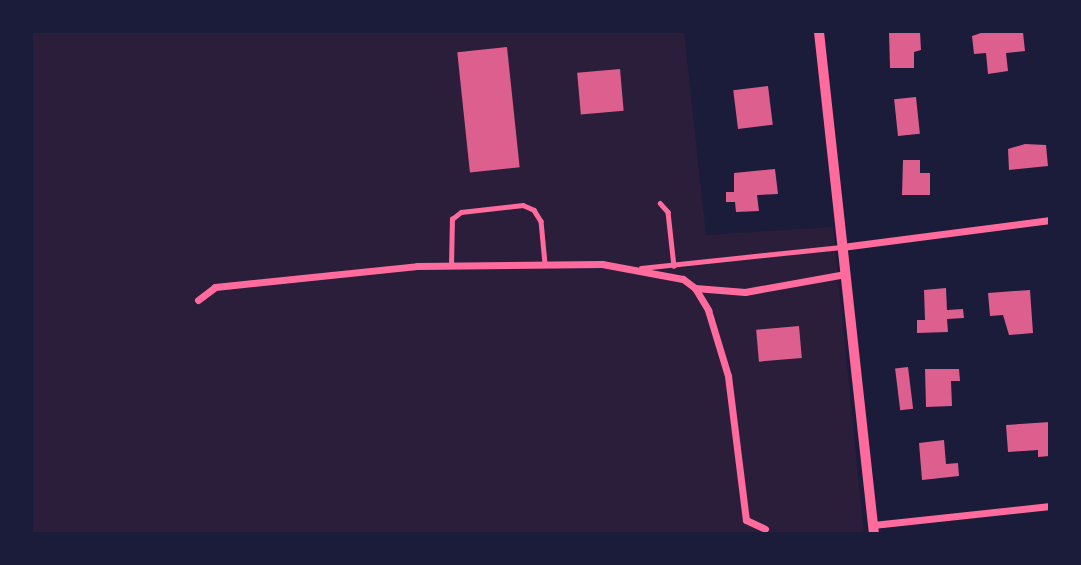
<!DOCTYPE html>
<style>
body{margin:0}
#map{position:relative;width:1081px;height:565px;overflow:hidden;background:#1b1b3a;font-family:"Source Sans 3",sans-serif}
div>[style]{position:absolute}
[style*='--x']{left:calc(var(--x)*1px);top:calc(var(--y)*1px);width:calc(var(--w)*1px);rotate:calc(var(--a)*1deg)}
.green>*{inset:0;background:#2a1e3b}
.building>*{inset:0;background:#dd5f8e;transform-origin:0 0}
.service>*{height:4.5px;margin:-2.25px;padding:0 2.25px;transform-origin:2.25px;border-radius:2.25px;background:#ff6b9d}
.minor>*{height:7px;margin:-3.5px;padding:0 3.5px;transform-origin:3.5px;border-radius:3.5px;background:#ff6b9d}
.tertiary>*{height:10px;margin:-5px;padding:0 5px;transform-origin:5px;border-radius:5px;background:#ff6b9d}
span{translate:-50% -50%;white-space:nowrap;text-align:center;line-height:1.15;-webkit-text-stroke:7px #1b1b3a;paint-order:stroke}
.frame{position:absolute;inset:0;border:33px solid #1b1b3a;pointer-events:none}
</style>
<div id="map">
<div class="green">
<div style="clip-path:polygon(32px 32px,684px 32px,706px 235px,833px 227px,864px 533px,32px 533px)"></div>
</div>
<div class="building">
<div style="clip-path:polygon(889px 32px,920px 32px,921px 50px,914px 52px,914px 68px,890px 68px)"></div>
<div style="clip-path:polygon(984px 32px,1023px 32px,1025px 51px,1006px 53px,1008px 71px,988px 74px,986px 53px,974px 54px,972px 36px)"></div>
<div style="left:507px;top:47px;width:121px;height:50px;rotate:84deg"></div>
<div style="left:620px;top:69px;width:42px;height:43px;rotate:85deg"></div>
<div style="left:768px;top:86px;width:39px;height:35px;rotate:83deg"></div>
<div style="left:916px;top:97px;width:37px;height:22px;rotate:84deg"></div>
<div style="clip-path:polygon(1025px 144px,1046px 145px,1048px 166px,1009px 170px,1008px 149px)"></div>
<div style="clip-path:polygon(903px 160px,920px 160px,920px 173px,930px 173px,930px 195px,902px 195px)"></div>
<div style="clip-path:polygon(775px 169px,778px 194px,757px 195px,759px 211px,736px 212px,735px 202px,726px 202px,726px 192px,734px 192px,734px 173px)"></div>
<div style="clip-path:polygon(946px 288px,947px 310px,963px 309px,964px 318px,947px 319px,948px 332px,917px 333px,917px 320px,925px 320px,924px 290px)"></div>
<div style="clip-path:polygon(1030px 290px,1033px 333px,1009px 335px,1003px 315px,990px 316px,988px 293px)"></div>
<div style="left:799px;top:326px;width:32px;height:43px;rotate:85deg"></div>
<div style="left:908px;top:367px;width:42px;height:13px;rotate:83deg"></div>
<div style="clip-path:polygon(925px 369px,959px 369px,960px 381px,951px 381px,952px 406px,926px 407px)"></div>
<div style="clip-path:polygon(1050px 422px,1050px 456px,1038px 457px,1038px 450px,1008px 452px,1006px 425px)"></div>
<div style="clip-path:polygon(944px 440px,946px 464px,958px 463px,959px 476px,922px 480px,919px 443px)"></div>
</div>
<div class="service">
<div style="--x:660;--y:203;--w:12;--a:48"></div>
<div style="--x:668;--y:212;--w:54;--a:83.7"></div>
<div style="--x:451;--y:265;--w:46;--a:-88.8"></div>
<div style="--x:452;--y:219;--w:11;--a:-38"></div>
<div style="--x:461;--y:212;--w:62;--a:-6.4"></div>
<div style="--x:523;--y:205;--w:12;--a:24"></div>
<div style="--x:534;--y:210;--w:13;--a:58"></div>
<div style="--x:541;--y:221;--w:42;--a:84.6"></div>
<div style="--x:641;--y:268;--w:201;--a:-6"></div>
</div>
<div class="minor">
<div style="--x:842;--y:247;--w:210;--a:-7.4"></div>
<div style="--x:695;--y:288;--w:50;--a:4.6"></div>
<div style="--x:745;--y:292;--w:102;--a:-10.2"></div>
<div style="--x:198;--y:300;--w:21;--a:-37"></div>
<div style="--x:215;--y:287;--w:203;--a:-5.9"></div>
<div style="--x:417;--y:266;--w:185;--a:-0.6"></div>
<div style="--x:602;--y:264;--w:82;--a:10.5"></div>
<div style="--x:683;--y:279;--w:15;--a:37"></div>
<div style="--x:695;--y:288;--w:26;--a:59"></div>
<div style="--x:708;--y:310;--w:69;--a:73.1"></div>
<div style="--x:728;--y:376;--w:145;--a:82.9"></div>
<div style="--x:746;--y:520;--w:21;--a:25"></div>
<div style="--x:873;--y:525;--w:178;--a:-6.1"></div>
</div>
<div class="tertiary">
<div style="--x:819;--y:32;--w:505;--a:83.75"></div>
</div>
<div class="frame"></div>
</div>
